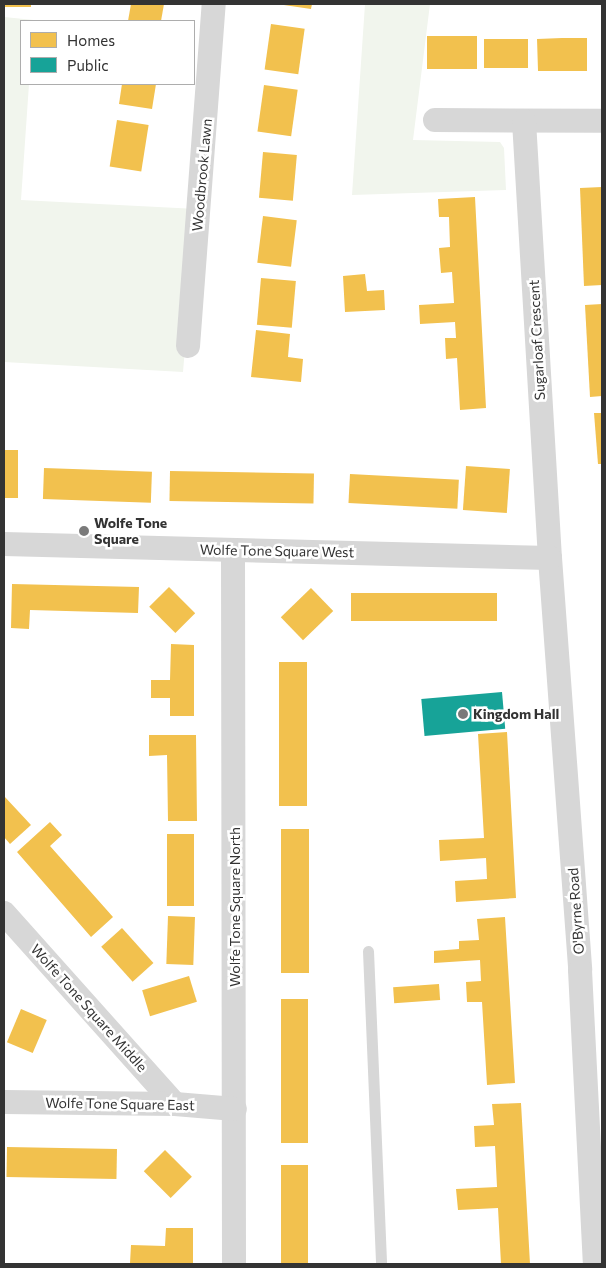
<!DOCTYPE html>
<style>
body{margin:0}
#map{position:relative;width:606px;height:1268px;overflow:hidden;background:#fff;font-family:Commissioner,sans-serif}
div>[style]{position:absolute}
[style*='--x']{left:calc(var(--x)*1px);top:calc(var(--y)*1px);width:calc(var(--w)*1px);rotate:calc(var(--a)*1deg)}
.green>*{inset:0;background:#f1f5ed}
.homes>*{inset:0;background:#f2c14e;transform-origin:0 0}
.public>*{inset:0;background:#17a398;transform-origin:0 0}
.lane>*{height:11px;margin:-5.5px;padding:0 5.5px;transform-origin:5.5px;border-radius:5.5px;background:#d7d7d7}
.street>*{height:24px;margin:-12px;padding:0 12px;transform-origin:12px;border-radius:12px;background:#d7d7d7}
.dots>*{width:14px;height:14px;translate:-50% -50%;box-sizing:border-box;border:2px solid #fff;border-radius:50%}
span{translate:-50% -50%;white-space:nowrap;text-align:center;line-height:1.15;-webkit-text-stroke:5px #fff;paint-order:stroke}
.street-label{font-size:14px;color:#333}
.poi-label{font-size:14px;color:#333;font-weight:700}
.left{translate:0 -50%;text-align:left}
.frame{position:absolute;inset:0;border:5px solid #333;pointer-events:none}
.legend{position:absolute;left:20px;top:20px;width:175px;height:65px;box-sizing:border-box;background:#fff;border:1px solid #adadad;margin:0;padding:6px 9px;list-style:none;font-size:15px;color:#333}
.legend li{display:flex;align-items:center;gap:10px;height:25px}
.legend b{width:25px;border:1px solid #adadad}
</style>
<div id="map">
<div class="green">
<div style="clip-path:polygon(365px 4px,430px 4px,413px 140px,500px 142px,504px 148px,506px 190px,352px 195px)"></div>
<div style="clip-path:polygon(4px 17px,34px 20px,21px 21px,21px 84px,29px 84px,21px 200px,197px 209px,183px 372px,4px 362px)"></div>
</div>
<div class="homes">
<div style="left:4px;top:4px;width:27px;height:3px"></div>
<div style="clip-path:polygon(131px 4px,164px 4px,161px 21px,128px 21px)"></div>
<div style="clip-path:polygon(277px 4px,312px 4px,311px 9px)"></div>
<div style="left:271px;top:24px;width:34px;height:46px;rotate:8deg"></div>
<div style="left:477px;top:36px;width:33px;height:50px;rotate:90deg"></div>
<div style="clip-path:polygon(562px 38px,587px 38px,587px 71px,538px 71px,537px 39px)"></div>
<div style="left:484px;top:39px;width:44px;height:29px"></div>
<div style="clip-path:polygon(122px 84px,156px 84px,152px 109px,119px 104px)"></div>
<div style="left:264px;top:85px;width:34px;height:47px;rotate:8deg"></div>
<div style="left:117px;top:120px;width:32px;height:47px;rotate:9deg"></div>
<div style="left:263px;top:152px;width:34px;height:46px;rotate:5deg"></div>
<div style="clip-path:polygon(602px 187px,602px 285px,584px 286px,580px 188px)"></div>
<div style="clip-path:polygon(475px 197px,486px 408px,460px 410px,457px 358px,446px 359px,445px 338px,456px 338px,455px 322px,420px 324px,419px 305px,454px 303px,452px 272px,441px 273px,439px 248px,450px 247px,449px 217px,439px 217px,438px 199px)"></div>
<div style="left:263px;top:216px;width:34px;height:47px;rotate:7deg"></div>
<div style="clip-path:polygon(365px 274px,367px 291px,384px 290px,385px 310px,345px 312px,343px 276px)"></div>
<div style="left:261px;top:278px;width:35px;height:47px;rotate:5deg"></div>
<div style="clip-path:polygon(602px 304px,602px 396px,590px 397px,585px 305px)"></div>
<div style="clip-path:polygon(256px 330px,290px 334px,288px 357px,303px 359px,301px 382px,251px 377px)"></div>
<div style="clip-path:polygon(594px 413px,602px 413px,602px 464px,598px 464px)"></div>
<div style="left:4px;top:450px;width:14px;height:48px"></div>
<div style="left:466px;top:466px;width:44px;height:44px;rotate:4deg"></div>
<div style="left:44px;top:468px;width:108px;height:31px;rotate:2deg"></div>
<div style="left:170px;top:471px;width:144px;height:30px;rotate:1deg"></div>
<div style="left:350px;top:474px;width:109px;height:29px;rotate:3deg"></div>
<div style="clip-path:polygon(12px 584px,139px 587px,138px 613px,30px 610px,29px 629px,11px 628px)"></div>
<div style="left:169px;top:587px;width:37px;height:28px;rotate:45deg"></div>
<div style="left:311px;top:588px;width:32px;height:42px;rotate:46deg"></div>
<div style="left:351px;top:593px;width:146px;height:28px"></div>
<div style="clip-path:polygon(171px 644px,194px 645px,194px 716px,170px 716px,170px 698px,151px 698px,151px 680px,170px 680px)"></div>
<div style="left:279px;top:662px;width:28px;height:144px"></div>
<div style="clip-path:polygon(507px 732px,516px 898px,456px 902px,455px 881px,487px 879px,486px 858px,440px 861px,439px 840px,484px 838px,478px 734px)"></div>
<div style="clip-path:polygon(149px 735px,196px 735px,197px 821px,168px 821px,167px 755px,149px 756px)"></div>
<div style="clip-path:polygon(4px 796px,31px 825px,10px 844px,4px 837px)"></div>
<div style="clip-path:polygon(50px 822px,62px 835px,50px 846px,113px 917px,91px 937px,17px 852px)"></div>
<div style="left:281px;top:829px;width:28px;height:144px"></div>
<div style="left:167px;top:834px;width:27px;height:72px"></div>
<div style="left:168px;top:916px;width:27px;height:48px;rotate:2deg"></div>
<div style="clip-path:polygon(505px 917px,515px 1083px,487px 1085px,482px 1002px,467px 1002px,466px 982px,481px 981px,480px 960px,434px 963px,434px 951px,459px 949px,459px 941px,479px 940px,477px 919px)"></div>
<div style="left:122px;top:928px;width:47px;height:28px;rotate:48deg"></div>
<div style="left:189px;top:976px;width:27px;height:49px;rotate:73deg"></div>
<div style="left:439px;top:984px;width:16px;height:46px;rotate:86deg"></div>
<div style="left:281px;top:999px;width:27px;height:144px"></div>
<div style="left:21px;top:1009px;width:28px;height:36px;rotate:23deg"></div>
<div style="clip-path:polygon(521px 1103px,530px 1264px,501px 1264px,498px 1208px,458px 1210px,456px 1189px,497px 1187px,495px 1146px,475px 1147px,474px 1126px,494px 1125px,492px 1104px)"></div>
<div style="left:7px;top:1147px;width:110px;height:30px;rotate:1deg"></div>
<div style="left:165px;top:1150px;width:38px;height:30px;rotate:45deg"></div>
<div style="left:281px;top:1165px;width:27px;height:99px"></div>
<div style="clip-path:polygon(166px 1228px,193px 1228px,193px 1264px,130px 1263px,131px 1245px,165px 1246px)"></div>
</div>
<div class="public">
<div style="left:502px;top:692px;width:37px;height:81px;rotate:85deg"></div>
</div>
<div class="lane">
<div style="--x:368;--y:951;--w:313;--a:87.6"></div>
</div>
<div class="street">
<div style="--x:435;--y:120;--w:167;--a:0.3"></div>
<div style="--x:524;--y:121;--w:438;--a:86.6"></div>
<div style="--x:550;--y:558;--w:413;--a:85.8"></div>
<div style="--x:580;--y:970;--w:294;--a:87.1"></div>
<div style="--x:188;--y:346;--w:343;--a:-85.7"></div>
<div style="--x:4;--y:544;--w:546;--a:1.47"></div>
<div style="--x:233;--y:550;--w:714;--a:89.92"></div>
<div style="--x:4;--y:913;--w:256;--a:48.2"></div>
<div style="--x:4;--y:1102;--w:171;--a:0.7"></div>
<div style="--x:175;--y:1104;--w:60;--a:4.8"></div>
</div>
<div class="dots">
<div style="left:84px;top:531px;background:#7a7a7a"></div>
<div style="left:463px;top:714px;background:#7a7a7a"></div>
</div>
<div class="street-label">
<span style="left:202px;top:175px;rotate:-85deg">Woodbrook Lawn</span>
<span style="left:537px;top:340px;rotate:-93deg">Sugarloaf Crescent</span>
<span style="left:277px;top:551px;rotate:1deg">Wolfe Tone Square West</span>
<span style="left:235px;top:907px;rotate:-90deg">Wolfe Tone Square North</span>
<span style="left:576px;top:911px;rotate:-94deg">O'Byrne Road</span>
<span style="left:89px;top:1008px;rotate:48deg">Wolfe Tone Square Middle</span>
<span style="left:120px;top:1104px;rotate:1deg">Wolfe Tone Square East</span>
</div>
<div class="poi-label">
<span class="left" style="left:94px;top:531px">Wolfe Tone<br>Square</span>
<span class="left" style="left:473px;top:714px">Kingdom Hall</span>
</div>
<div class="frame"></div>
<ul class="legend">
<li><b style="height:14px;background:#f2c14e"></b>Homes</li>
<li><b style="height:14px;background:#17a398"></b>Public</li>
</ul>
</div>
